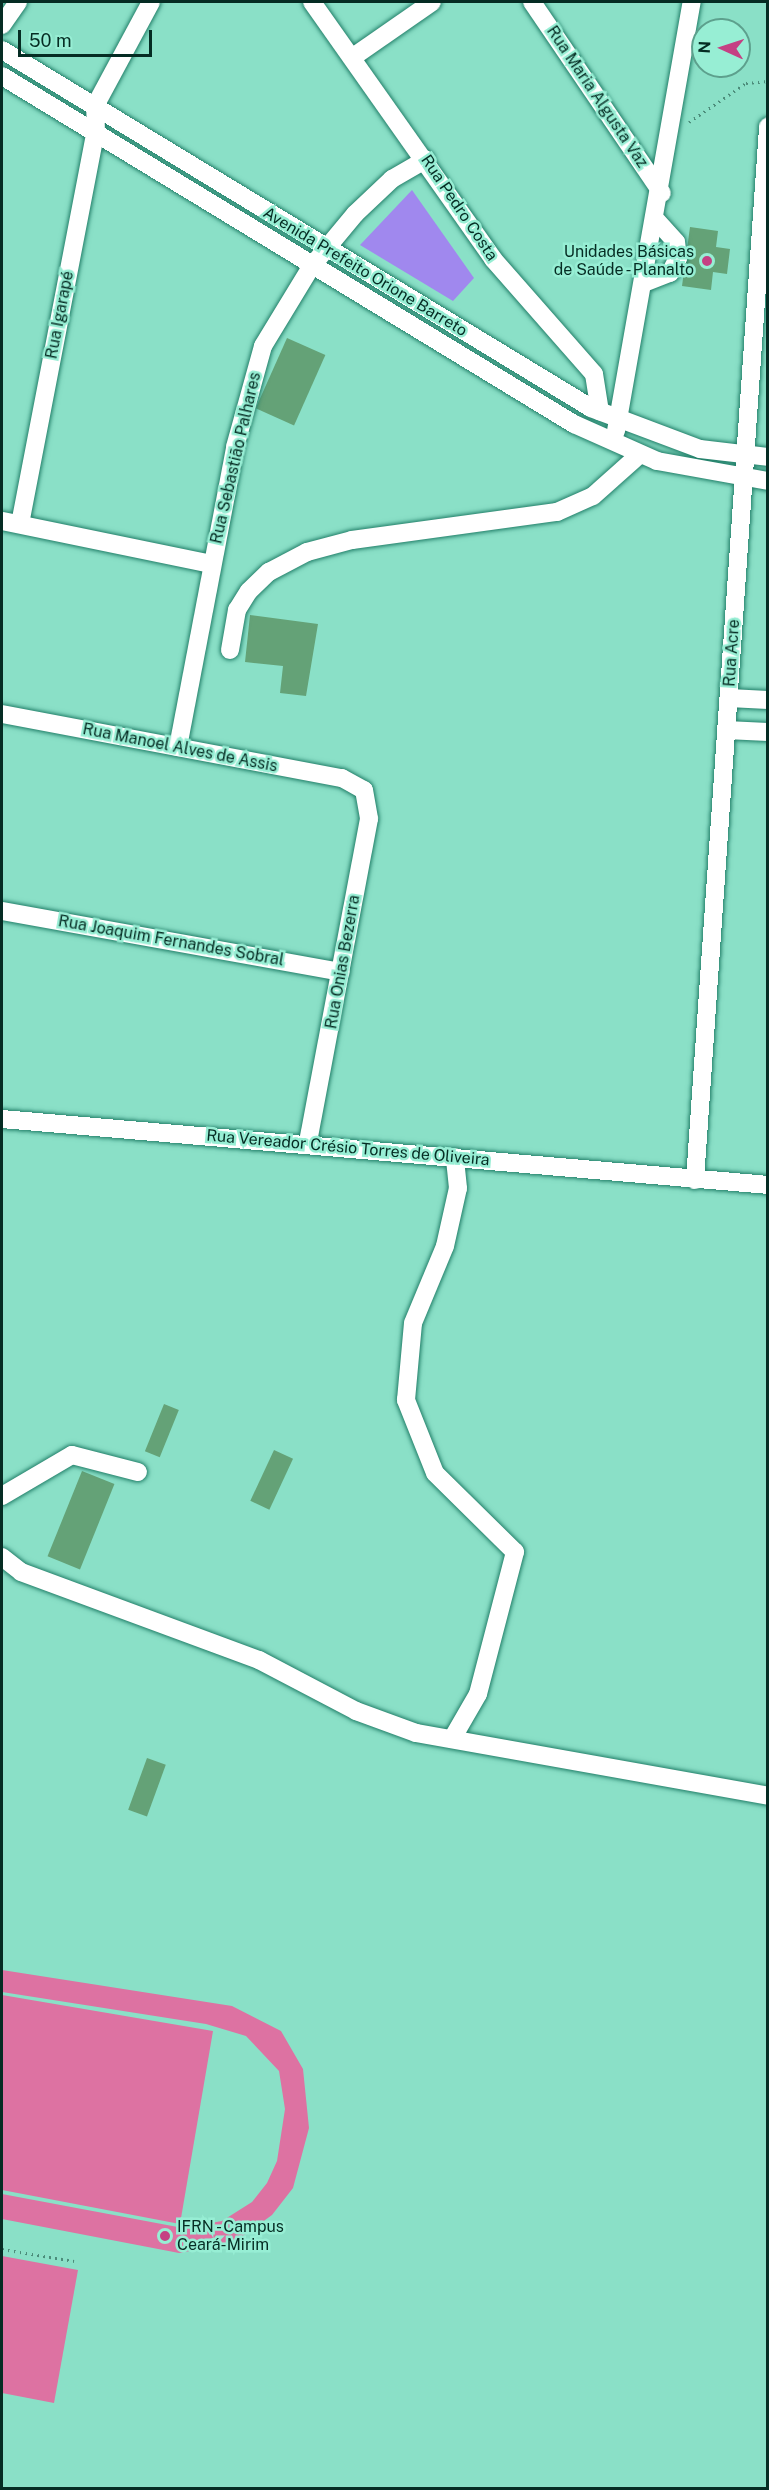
<!DOCTYPE html>
<meta charset="utf-8">
<style>
body{margin:0}
#map{position:relative;width:769px;height:2490px;overflow:hidden;background:#8ae0c7;font-family:"Public Sans",sans-serif}
div>[style]{position:absolute}
[style*='--x']{left:calc(var(--x)*1px);top:calc(var(--y)*1px);width:calc(var(--w)*1px);rotate:calc(var(--a)*1deg)}
.green>*{inset:0;background:#dd72a2}
.water>*{inset:0;background:#a088ee}
.building>*{inset:0;background:#64a277;transform-origin:0 0}
.path>*{height:3px;margin-top:-1.5px;transform-origin:0;background:repeating-linear-gradient(90deg,#4c8c7a 0 1.5px,transparent 0 6px)}
.roads{filter:drop-shadow(0 0 2px #227f69) drop-shadow(0 0 2px #227f69)}
.minor>*{height:18px;margin:-9px;padding:0 9px;transform-origin:9px;border-radius:9px;background:#fff}
.dots>*{width:16px;height:16px;translate:-50% -50%;box-sizing:border-box;border:3px solid #97eed4;border-radius:50%}
span{translate:-50% -50%;white-space:nowrap;text-align:center;line-height:1.15;-webkit-text-stroke:5px #97eed4;paint-order:stroke}
.street-label{font-size:16px;color:#052c23}
.poi-label{font-size:16px;color:#052c23}
.right{translate:-100% -50%;text-align:right}
.left{translate:0 -50%;text-align:left}
.frame{position:absolute;inset:0;border:3px solid #052c23;pointer-events:none}
.north{position:absolute;left:691px;top:18px;width:60px;height:60px;box-sizing:border-box;background:#97eed4;border:2px solid #5da08d;border-radius:50%;rotate:273deg;font-size:16px;font-weight:700;line-height:24px;text-align:center;color:#052c23}
.north::after{content:'';display:block;margin:auto;width:21px;height:27px;background:#c54083;clip-path:polygon(50% 0,100% 100%,50% 72%,0 100%)}
.scale{position:absolute;left:18px;top:30px;width:134px;height:27px;box-sizing:border-box;border:3px solid #052c23;border-top:0;padding-left:8px;font-size:18px;line-height:21px;white-space:nowrap;color:#052c23;-webkit-text-stroke:4px #97eed4;paint-order:stroke}
</style>
<div id="map">
<div class="green">
<div style="clip-path:polygon(2px 1970px,232px 2006px,281px 2031px,303px 2069px,309px 2128px,293px 2188px,272px 2215px,233px 2243px,179px 2253px,2px 2219px,2px 2194px,183px 2228px,222px 2221px,252px 2202px,267px 2183px,277px 2161px,285px 2109px,279px 2071px,246px 2036px,206px 2024px,2px 1992px)"></div>
<div style="clip-path:polygon(2px 1995px,213px 2031px,180px 2224px,2px 2190px)"></div>
<div style="clip-path:polygon(2px 2256px,78px 2270px,54px 2403px,2px 2393px)"></div>
</div>
<div class="water">
<div style="clip-path:polygon(412px 190px,474px 278px,453px 301px,360px 245px)"></div>
</div>
<div class="building">
<div style="clip-path:polygon(690px 227px,718px 231px,716px 247px,730px 249px,727px 274px,713px 272px,711px 290px,682px 286px)"></div>
<div style="left:287px;top:338px;width:42px;height:77px;rotate:24deg"></div>
<div style="clip-path:polygon(250px 615px,318px 624px,306px 696px,280px 693px,283px 666px,245px 662px)"></div>
<div style="left:164px;top:1404px;width:16px;height:51px;rotate:22deg"></div>
<div style="left:274px;top:1450px;width:21px;height:56px;rotate:25deg"></div>
<div style="left:82px;top:1471px;width:35px;height:92px;rotate:22deg"></div>
<div style="left:147px;top:1758px;width:20px;height:55px;rotate:20deg"></div>
</div>
<div class="path">
<div style="--x:689;--y:122;--w:69;--a:-34.4"></div>
<div style="--x:746;--y:83;--w:22;--a:-5"></div>
<div style="--x:2;--y:2249;--w:73;--a:9.5"></div>
</div>
<div class="roads">
<div class="minor">
<div style="--x:312;--y:2;--w:314;--a:54.8"></div>
<div style="--x:493;--y:259;--w:153;--a:48.7"></div>
<div style="--x:594;--y:374;--w:38;--a:81"></div>
<div style="--x:532;--y:2;--w:231;--a:55.8"></div>
<div style="--x:2;--y:25;--w:28;--a:-55"></div>
<div style="--x:2;--y:50;--w:689;--a:31.29"></div>
<div style="--x:591;--y:408;--w:116;--a:20.6"></div>
<div style="--x:700;--y:449;--w:68;--a:6.7"></div>
<div style="--x:353;--y:57;--w:96;--a:-34.8"></div>
<div style="--x:2;--y:76;--w:670;--a:31.32"></div>
<div style="--x:574;--y:424;--w:91;--a:24"></div>
<div style="--x:657;--y:461;--w:113;--a:10.2"></div>
<div style="--x:646;--y:282;--w:26;--a:-21"></div>
<div style="--x:670;--y:273;--w:17;--a:-62"></div>
<div style="--x:678;--y:258;--w:16;--a:-97"></div>
<div style="--x:676;--y:242;--w:28;--a:-132"></div>
<div style="--x:616;--y:431;--w:436;--a:-80"></div>
<div style="--x:2;--y:521;--w:214;--a:11.6"></div>
<div style="--x:20;--y:524;--w:400;--a:-79.1"></div>
<div style="--x:96;--y:131;--w:25;--a:-92"></div>
<div style="--x:95;--y:106;--w:118;--a:-61.7"></div>
<div style="--x:230;--y:650;--w:41;--a:-80.1"></div>
<div style="--x:237;--y:610;--w:22;--a:-58"></div>
<div style="--x:249;--y:591;--w:28;--a:-44"></div>
<div style="--x:269;--y:572;--w:43;--a:-27.8"></div>
<div style="--x:307;--y:552;--w:47;--a:-14.9"></div>
<div style="--x:352;--y:540;--w:207;--a:-7.8"></div>
<div style="--x:557;--y:512;--w:39;--a:-24"></div>
<div style="--x:593;--y:496;--w:62;--a:-41.7"></div>
<div style="--x:729;--y:698;--w:39;--a:3"></div>
<div style="--x:2;--y:714;--w:346;--a:10.7"></div>
<div style="--x:342;--y:778;--w:25;--a:29"></div>
<div style="--x:364;--y:790;--w:29;--a:80"></div>
<div style="--x:369;--y:819;--w:330;--a:100.7"></div>
<div style="--x:726;--y:730;--w:42;--a:2.7"></div>
<div style="--x:178;--y:747;--w:305;--a:-79.2"></div>
<div style="--x:235;--y:447;--w:105;--a:-74.5"></div>
<div style="--x:263;--y:346;--w:92;--a:-58.7"></div>
<div style="--x:311;--y:267;--w:69;--a:-50.3"></div>
<div style="--x:355;--y:214;--w:51;--a:-43.4"></div>
<div style="--x:392;--y:179;--w:39;--a:-30"></div>
<div style="--x:2;--y:911;--w:344;--a:10.2"></div>
<div style="--x:2;--y:1119;--w:769;--a:4.92"></div>
<div style="--x:695;--y:1180;--w:1056;--a:-86.03"></div>
<div style="--x:2;--y:1496;--w:81;--a:-30.4"></div>
<div style="--x:72;--y:1455;--w:68;--a:14.4"></div>
<div style="--x:2;--y:1557;--w:24;--a:38"></div>
<div style="--x:21;--y:1572;--w:254;--a:20.3"></div>
<div style="--x:259;--y:1660;--w:110;--a:27.7"></div>
<div style="--x:356;--y:1711;--w:64;--a:20.1"></div>
<div style="--x:416;--y:1733;--w:358;--a:10.1"></div>
<div style="--x:452;--y:1739;--w:52;--a:-60"></div>
<div style="--x:478;--y:1694;--w:147;--a:-75.4"></div>
<div style="--x:515;--y:1552;--w:112;--a:-135.4"></div>
<div style="--x:435;--y:1473;--w:79;--a:-111.7"></div>
<div style="--x:406;--y:1400;--w:77;--a:-84.8"></div>
<div style="--x:413;--y:1323;--w:83;--a:-67.4"></div>
<div style="--x:445;--y:1246;--w:59;--a:-77.4"></div>
<div style="--x:458;--y:1188;--w:31;--a:-96"></div>
</div>
</div>
<div class="dots">
<div style="left:707px;top:261px;background:#c54083"></div>
<div style="left:165px;top:2236px;background:#c54083"></div>
</div>
<div class="street-label">
<span style="left:597px;top:97px;rotate:56deg">Rua Maria Algusta Vaz</span>
<span style="left:459px;top:208px;rotate:56deg">Rua Pedro Costa</span>
<span style="left:365px;top:272px;rotate:31deg">Avenida Prefeito Orione Barreto</span>
<span style="left:60px;top:315px;rotate:-79deg">Rua Igarapé</span>
<span style="left:236px;top:458px;rotate:-77deg">Rua Sebastião Palhares</span>
<span style="left:732px;top:653px;rotate:-86deg">Rua Acre</span>
<span style="left:180px;top:748px;rotate:11deg">Rua Manoel Alves de Assis</span>
<span style="left:171px;top:941px;rotate:10deg">Rua Joaquim Fernandes Sobral</span>
<span style="left:343px;top:962px;rotate:-80deg">Rua Onias Bezerra</span>
<span style="left:348px;top:1148px;rotate:5deg">Rua Vereador Crésio Torres de Oliveira</span>
</div>
<div class="poi-label">
<span class="right" style="left:694px;top:261px">Unidades Básicas<br>de Saúde - Planalto</span>
<span class="left" style="left:177px;top:2236px">IFRN - Campus<br>Ceará-Mirim</span>
</div>
<div class="frame"></div>
<div class="north">N</div>
<div class="scale">50 m</div>
</div>
